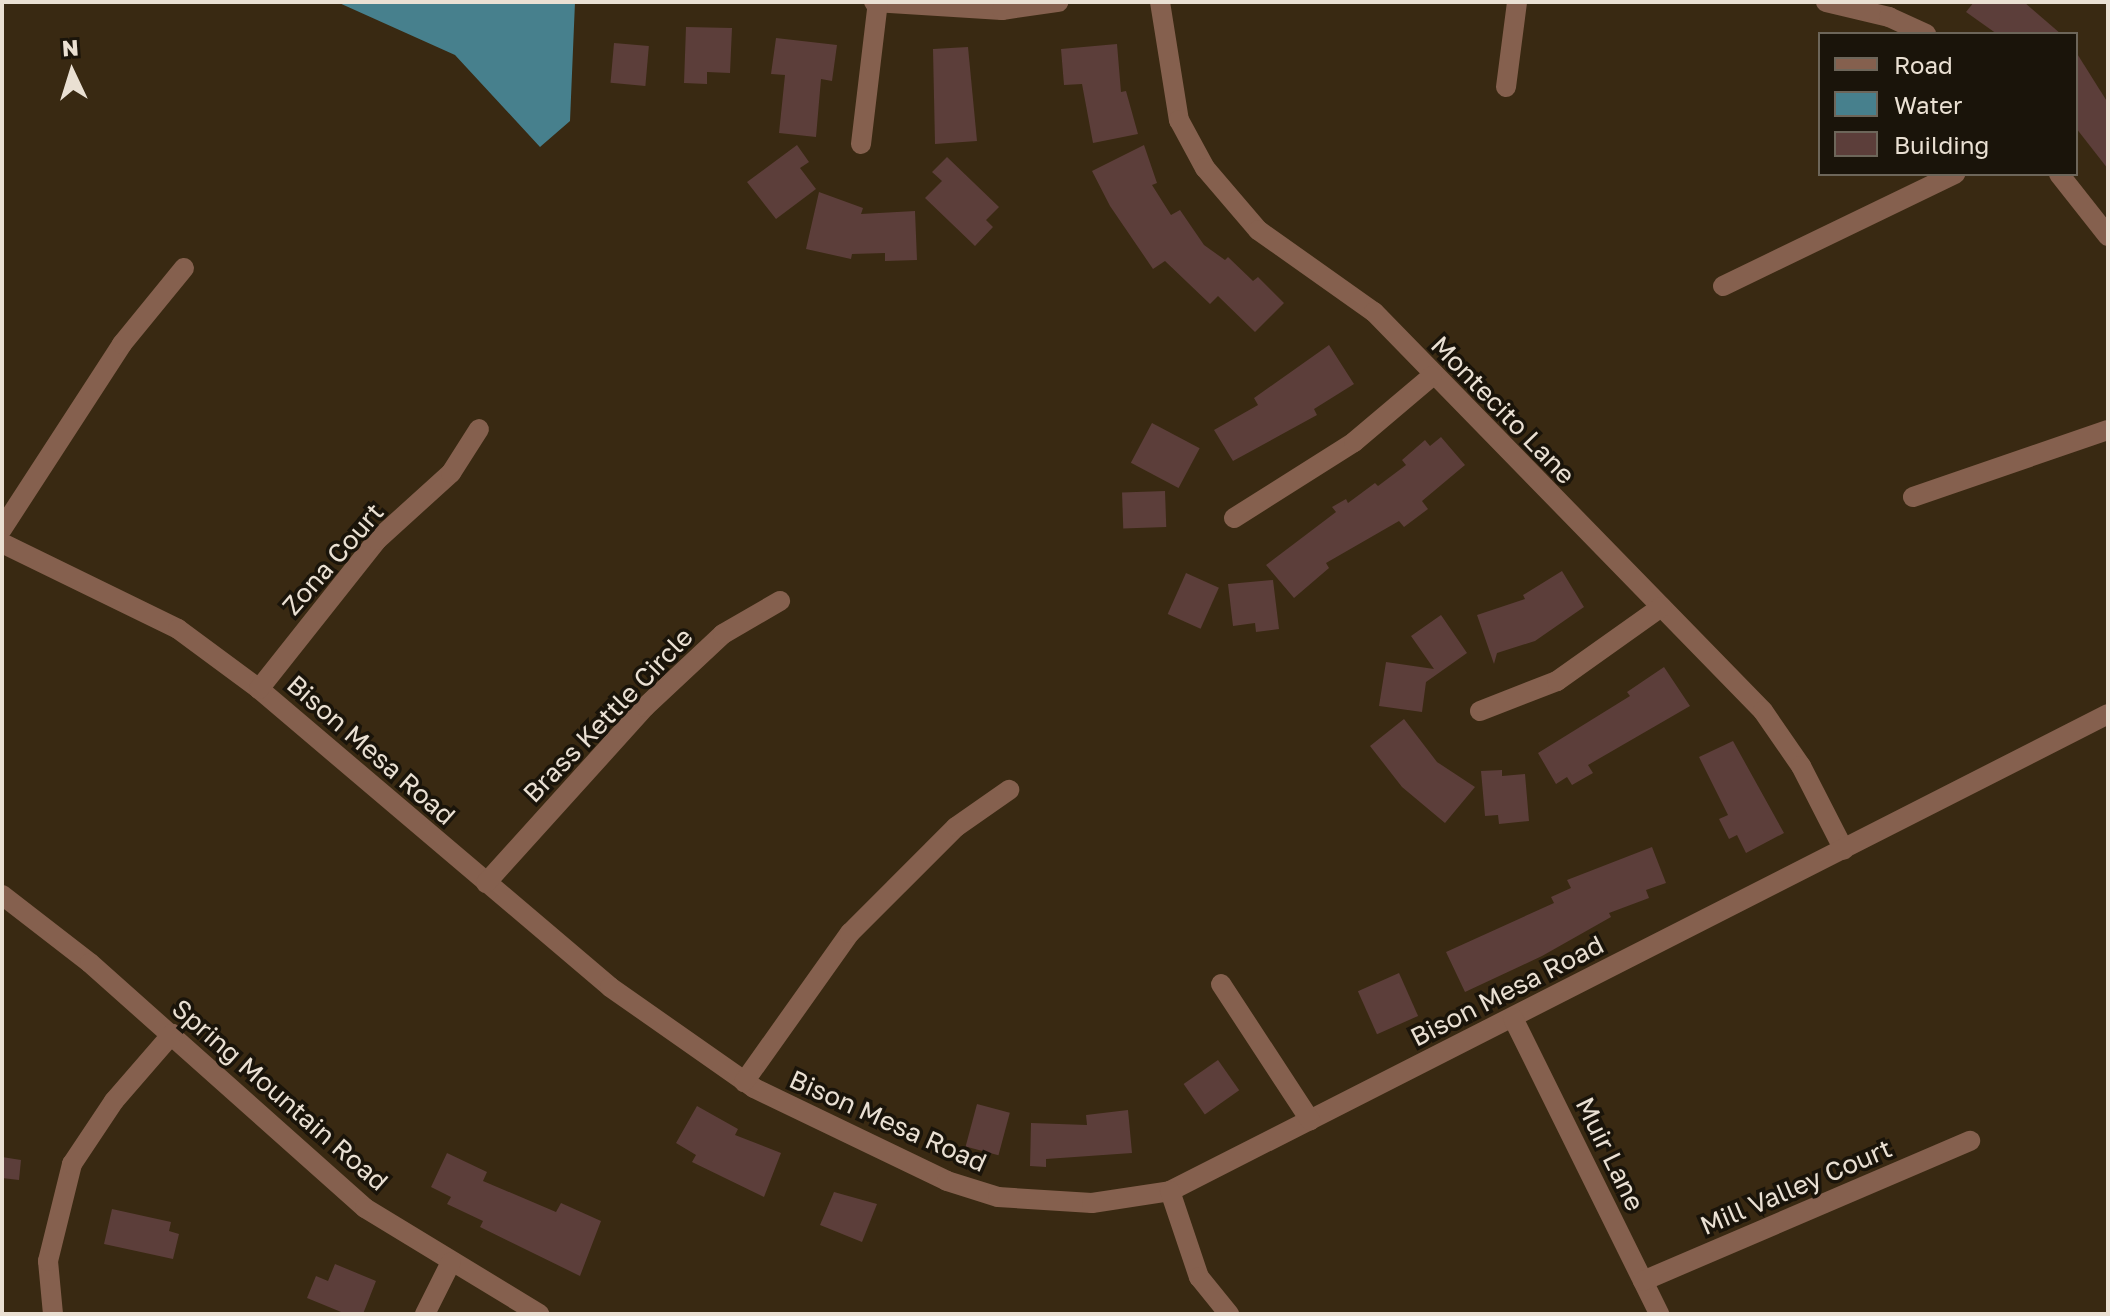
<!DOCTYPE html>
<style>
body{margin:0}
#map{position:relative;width:2110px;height:1316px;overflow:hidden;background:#392912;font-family:"Golos Text",sans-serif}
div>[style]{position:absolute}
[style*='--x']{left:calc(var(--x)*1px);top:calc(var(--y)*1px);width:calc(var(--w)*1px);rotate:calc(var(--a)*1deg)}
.water>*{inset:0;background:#47808d}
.building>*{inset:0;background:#5c3e3a;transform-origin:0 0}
.minor>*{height:20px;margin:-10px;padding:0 10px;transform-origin:10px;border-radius:10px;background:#85604e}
span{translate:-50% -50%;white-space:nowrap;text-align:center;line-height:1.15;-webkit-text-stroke:7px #1a140a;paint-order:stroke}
.street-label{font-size:26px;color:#eae0d3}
.frame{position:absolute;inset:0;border:4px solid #eae0d3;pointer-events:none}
.legend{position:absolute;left:1818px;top:32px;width:260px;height:144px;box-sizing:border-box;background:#1a140a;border:2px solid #6d665a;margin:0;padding:10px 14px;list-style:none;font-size:24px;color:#eae0d3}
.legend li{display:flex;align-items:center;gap:16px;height:40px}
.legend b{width:40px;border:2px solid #6d665a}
.north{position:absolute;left:32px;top:32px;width:80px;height:80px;-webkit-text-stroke:6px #1a140a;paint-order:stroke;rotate:356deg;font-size:22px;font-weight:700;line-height:32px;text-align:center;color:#eae0d3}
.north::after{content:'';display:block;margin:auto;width:28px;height:36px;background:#eae0d3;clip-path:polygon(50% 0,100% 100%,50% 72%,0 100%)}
</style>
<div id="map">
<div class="water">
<div style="clip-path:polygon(337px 2px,575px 2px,570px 121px,540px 147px,455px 55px)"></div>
</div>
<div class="building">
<div style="clip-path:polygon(1974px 2px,2024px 2px,2061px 34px,1997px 34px,1966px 12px)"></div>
<div style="clip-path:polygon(686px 27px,732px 28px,730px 73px,707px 72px,707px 84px,684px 83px)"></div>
<div style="clip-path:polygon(776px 38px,837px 45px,832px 81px,821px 79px,816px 137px,779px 133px,785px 75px,771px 74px)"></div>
<div style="left:614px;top:43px;width:35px;height:40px;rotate:5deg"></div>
<div style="clip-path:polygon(1117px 44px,1121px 92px,1126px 91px,1138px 134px,1093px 143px,1082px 84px,1064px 85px,1061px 49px)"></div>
<div style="clip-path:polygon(968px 47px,977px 141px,935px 144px,933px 49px)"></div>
<div style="clip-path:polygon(2076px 52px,2108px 103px,2108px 169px,2076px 128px)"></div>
<div style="clip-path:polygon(797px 145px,809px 162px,800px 168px,816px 189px,776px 219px,747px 182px)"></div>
<div style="clip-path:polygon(1144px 145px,1157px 183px,1152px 185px,1171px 215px,1180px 210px,1204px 245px,1225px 260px,1228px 257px,1253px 281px,1258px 277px,1284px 303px,1255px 332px,1218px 296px,1210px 304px,1165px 261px,1153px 269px,1110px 206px,1092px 171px)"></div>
<div style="clip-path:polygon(947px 157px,999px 207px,986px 220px,993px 227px,975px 246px,925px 198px,942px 181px,932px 172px)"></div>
<div style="clip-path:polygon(819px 192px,863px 208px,861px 214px,915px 211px,917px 260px,885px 261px,885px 253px,852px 254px,851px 259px,806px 249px)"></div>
<div style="clip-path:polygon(1329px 345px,1354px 384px,1314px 409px,1317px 415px,1233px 461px,1214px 430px,1258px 405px,1254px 398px)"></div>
<div style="left:1152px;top:423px;width:54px;height:45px;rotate:28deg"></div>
<div style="clip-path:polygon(1441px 437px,1465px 465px,1422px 501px,1428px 509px,1404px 527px,1399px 521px,1326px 563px,1329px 568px,1294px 598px,1266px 565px,1336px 512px,1332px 507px,1346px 499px,1348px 503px,1375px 483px,1378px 486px,1406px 465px,1402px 460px,1425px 440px,1430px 446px)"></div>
<div style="left:1165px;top:491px;width:36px;height:43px;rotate:88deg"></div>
<div style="clip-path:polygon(1562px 571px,1584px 607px,1535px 641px,1497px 653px,1494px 664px,1477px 615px,1525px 599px,1523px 595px)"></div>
<div style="left:1186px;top:573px;width:36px;height:45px;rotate:24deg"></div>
<div style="clip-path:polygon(1273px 580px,1279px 629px,1256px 632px,1255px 623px,1233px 626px,1228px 584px)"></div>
<div style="clip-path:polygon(1441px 615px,1467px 653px,1426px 682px,1422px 712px,1379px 706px,1386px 662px,1434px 669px,1411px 636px)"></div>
<div style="clip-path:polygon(1664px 667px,1690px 706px,1588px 765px,1593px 773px,1572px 785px,1567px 777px,1556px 784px,1538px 753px,1630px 696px,1627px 692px)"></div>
<div style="clip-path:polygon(1404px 719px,1437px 762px,1475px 787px,1445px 823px,1402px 787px,1370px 746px)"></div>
<div style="clip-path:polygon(1733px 741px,1784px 833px,1746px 853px,1737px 835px,1729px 839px,1719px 819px,1728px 815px,1699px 757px)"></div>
<div style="clip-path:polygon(1502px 770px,1502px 776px,1525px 774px,1529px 821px,1499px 824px,1498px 815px,1485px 816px,1481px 771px)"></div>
<div style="clip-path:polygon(1652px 847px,1666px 883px,1646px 890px,1649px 898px,1609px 913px,1611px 917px,1542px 956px,1465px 992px,1446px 952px,1554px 903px,1551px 897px,1571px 888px,1567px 880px)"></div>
<div style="left:1399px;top:973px;width:47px;height:45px;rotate:66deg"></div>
<div style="left:1218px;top:1060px;width:37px;height:42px;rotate:55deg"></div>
<div style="left:977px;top:1104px;width:34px;height:44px;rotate:15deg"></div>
<div style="clip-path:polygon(697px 1106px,738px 1129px,735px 1135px,781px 1153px,764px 1197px,692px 1162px,696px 1155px,676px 1143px)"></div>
<div style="clip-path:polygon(1128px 1110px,1132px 1153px,1046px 1159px,1046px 1167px,1030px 1166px,1031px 1123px,1087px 1125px,1086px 1115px)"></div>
<div style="clip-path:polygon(447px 1153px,487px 1172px,483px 1181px,556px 1212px,561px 1203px,601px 1221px,580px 1276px,480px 1227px,483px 1221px,447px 1204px,451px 1197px,431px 1187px)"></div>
<div style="clip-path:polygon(2px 1157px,21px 1160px,19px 1180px,2px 1178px)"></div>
<div style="clip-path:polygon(834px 1192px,877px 1204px,862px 1242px,820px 1225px)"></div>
<div style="clip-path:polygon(112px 1209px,171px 1222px,169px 1231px,179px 1234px,173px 1259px,104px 1244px)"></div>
<div style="clip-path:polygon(335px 1264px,376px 1281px,363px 1314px,346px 1314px,307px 1298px,316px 1276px,328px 1281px)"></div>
</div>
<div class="minor">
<div style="--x:874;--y:2;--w:128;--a:3.6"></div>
<div style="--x:1002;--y:10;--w:57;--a:-8.1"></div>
<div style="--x:1160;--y:2;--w:120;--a:80.9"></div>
<div style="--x:1179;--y:120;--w:55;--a:61.6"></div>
<div style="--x:1205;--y:168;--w:82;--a:49.5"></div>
<div style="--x:1258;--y:230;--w:142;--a:35.3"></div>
<div style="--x:1374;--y:312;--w:557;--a:45.73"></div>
<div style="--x:1763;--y:711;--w:67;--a:55.4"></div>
<div style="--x:1801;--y:766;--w:94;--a:62.9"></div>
<div style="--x:1826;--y:2;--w:65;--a:13.4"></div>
<div style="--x:1889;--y:17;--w:41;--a:24.7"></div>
<div style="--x:1506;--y:87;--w:86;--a:-82.6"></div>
<div style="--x:861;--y:144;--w:143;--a:-83.2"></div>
<div style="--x:2059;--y:174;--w:79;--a:51.7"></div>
<div style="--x:1723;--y:286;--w:258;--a:-25.8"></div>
<div style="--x:1913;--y:497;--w:206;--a:-19"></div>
<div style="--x:1234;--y:518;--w:142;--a:-32.3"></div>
<div style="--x:1354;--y:442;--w:102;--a:-40.2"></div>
<div style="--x:2;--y:529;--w:221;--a:-57"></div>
<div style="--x:122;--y:344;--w:98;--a:-50.8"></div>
<div style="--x:2;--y:543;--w:196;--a:26"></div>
<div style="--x:178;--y:629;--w:101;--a:36.5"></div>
<div style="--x:259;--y:689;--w:460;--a:40.3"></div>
<div style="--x:610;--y:987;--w:176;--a:35"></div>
<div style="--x:754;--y:1088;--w:214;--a:25.7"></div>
<div style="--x:947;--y:1181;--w:53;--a:17.4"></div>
<div style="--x:998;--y:1197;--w:94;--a:3.7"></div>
<div style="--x:1092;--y:1203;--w:79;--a:-8.7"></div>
<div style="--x:1170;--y:1191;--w:1052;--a:-26.95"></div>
<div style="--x:259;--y:689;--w:190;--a:-51.6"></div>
<div style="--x:377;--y:540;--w:100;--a:-42.2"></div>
<div style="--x:451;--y:473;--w:52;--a:-57.5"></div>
<div style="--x:1480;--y:711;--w:83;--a:-21.3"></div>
<div style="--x:1557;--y:681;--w:128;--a:-35.4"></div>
<div style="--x:486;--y:883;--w:237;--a:-47.9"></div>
<div style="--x:645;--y:707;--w:107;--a:-43.1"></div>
<div style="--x:723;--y:634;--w:66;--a:-30.1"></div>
<div style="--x:2;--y:895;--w:111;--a:37.7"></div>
<div style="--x:90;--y:963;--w:368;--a:41.7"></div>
<div style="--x:365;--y:1208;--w:204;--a:31.3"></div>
<div style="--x:1221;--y:984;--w:163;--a:56.8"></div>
<div style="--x:1513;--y:1018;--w:330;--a:63.7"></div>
<div style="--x:744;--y:1082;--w:183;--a:-54.6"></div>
<div style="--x:850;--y:933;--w:150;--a:-45"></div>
<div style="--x:956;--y:827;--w:65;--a:-34.9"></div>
<div style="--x:1170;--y:1191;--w:91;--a:71.4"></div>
<div style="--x:1199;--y:1277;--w:48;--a:51"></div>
<div style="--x:1643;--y:1281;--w:356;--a:-23.2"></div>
<div style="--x:53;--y:1314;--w:53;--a:-95.4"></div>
<div style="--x:48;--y:1261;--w:100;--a:-76.1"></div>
<div style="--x:72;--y:1164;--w:76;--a:-56.3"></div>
<div style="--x:114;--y:1101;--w:89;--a:-49.1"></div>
<div style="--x:425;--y:1314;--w:58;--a:-63.4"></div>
</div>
<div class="street-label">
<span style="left:1503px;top:410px;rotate:46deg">Montecito Lane</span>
<span style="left:333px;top:559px;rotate:-49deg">Zona Court</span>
<span style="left:608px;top:715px;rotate:-46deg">Brass Kettle Circle</span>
<span style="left:371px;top:750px;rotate:41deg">Bison Mesa Road</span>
<span style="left:1507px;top:991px;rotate:-27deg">Bison Mesa Road</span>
<span style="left:280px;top:1095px;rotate:41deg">Spring Mountain Road</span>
<span style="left:888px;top:1121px;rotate:24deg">Bison Mesa Road</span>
<span style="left:1610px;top:1154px;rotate:64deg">Muir Lane</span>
<span style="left:1796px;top:1187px;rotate:-23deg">Mill Valley Court</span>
</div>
<div class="frame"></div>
<ul class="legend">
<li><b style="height:10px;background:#85604e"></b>Road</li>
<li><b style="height:22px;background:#47808d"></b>Water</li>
<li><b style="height:22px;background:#5c3e3a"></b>Building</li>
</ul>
<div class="north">N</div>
</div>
